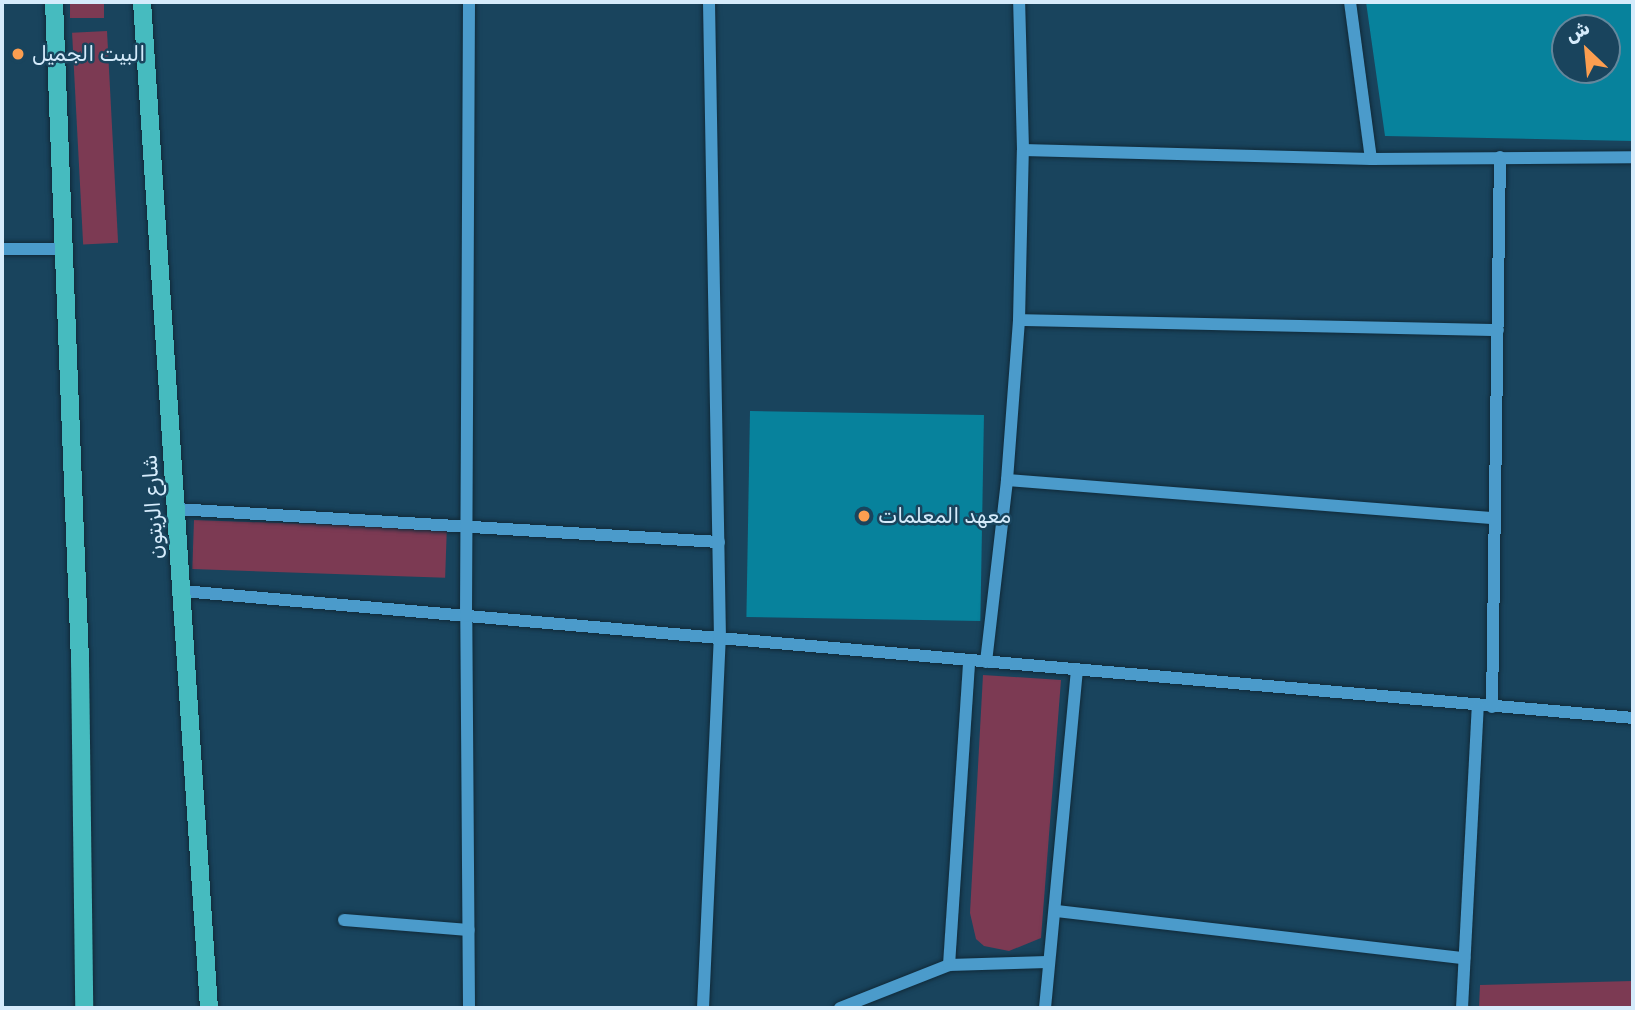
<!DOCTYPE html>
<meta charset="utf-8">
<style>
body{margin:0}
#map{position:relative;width:1635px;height:1010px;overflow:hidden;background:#19445d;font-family:Rubik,Vazirmatn,sans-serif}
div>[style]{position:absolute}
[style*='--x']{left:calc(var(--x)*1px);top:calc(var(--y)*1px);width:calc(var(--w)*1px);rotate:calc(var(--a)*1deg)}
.green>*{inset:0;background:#7c3a53;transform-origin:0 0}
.building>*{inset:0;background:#07829c;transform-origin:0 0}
.roads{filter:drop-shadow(0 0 2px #102938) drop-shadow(0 0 2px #102938)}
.minor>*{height:12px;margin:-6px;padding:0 6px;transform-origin:6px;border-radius:6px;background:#4b9bcb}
.major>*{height:18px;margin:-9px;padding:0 9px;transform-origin:9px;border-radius:9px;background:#46bbbf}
.dots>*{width:19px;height:19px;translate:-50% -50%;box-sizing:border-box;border:4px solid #19445d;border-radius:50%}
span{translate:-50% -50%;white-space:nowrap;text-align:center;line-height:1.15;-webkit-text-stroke:5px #19445d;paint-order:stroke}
.poi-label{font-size:21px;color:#d5ebfb}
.left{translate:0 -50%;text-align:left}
.street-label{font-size:21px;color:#d5ebfb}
.frame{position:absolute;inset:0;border:4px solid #d5ebfb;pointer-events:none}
.north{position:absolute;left:1551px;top:14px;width:70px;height:70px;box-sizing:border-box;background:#19445d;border:2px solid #64879c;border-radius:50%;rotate:334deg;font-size:19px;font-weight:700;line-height:28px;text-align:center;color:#d5ebfb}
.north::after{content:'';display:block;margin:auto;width:24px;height:32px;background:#fb9e50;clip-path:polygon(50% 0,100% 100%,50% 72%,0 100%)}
</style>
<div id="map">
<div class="green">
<div style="left:70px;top:2px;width:34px;height:16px"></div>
<div style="left:107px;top:31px;width:212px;height:35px;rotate:87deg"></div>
<div style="left:194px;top:520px;width:253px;height:49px;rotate:2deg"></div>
<div style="clip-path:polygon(983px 675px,1061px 680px,1041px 938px,1009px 951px,984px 946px,976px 939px,970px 913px)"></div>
<div style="clip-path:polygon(1633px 981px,1633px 1008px,1479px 1008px,1480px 985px)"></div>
</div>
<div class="building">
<div style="clip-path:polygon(evenodd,1366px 2px,1633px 2px,1633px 141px,1385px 136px,1366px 2px,1565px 28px,1607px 28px,1607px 70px,1565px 70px,1565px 28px)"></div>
<div style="left:750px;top:411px;width:234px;height:206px;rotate:1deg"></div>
</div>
<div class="roads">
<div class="minor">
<div style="--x:1350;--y:2;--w:158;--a:82.4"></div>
<div style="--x:1023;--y:150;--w:348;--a:1.5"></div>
<div style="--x:1371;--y:159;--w:262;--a:-0.4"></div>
<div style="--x:2;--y:249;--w:61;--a:0"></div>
<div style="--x:1019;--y:320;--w:479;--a:1.2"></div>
<div style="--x:1007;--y:480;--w:489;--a:4.5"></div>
<div style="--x:176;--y:509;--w:544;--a:3.48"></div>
<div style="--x:182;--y:591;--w:1457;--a:5"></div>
<div style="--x:986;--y:662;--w:183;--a:-83.4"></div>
<div style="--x:1007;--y:480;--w:160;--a:-85.7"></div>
<div style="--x:1019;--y:320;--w:170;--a:-88.7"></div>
<div style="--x:1023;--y:150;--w:148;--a:-91.5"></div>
<div style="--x:1492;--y:707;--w:550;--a:-89.17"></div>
<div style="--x:1056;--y:911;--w:411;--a:6.6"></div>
<div style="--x:344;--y:920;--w:125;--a:4.6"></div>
<div style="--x:949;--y:965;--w:305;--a:-86.2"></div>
<div style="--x:469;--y:1008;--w:392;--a:-90.4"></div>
<div style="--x:466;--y:616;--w:614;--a:-89.72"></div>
<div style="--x:703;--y:1008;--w:369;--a:-87.4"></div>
<div style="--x:720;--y:639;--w:637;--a:-90.99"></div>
<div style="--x:840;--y:1008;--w:117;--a:-21.5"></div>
<div style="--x:949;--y:965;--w:98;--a:-1.8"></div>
<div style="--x:1045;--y:1008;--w:340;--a:-84.6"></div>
<div style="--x:1462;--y:1008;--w:302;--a:-87"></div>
</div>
<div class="major">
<div style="--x:54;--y:2;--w:659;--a:87.74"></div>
<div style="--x:80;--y:660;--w:348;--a:89.3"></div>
<div style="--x:142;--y:2;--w:1008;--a:86.19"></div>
</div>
</div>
<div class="dots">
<div style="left:18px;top:54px;background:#fb9e50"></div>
<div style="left:864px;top:516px;background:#fb9e50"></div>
</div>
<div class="poi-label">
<span class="left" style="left:32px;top:54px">البيت الجميل</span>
<span class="left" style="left:878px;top:516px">معهد المعلمات</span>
</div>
<div class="street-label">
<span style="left:153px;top:507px;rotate:-94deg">شارع الزيتون</span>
</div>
<div class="frame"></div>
<div class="north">ش</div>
</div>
